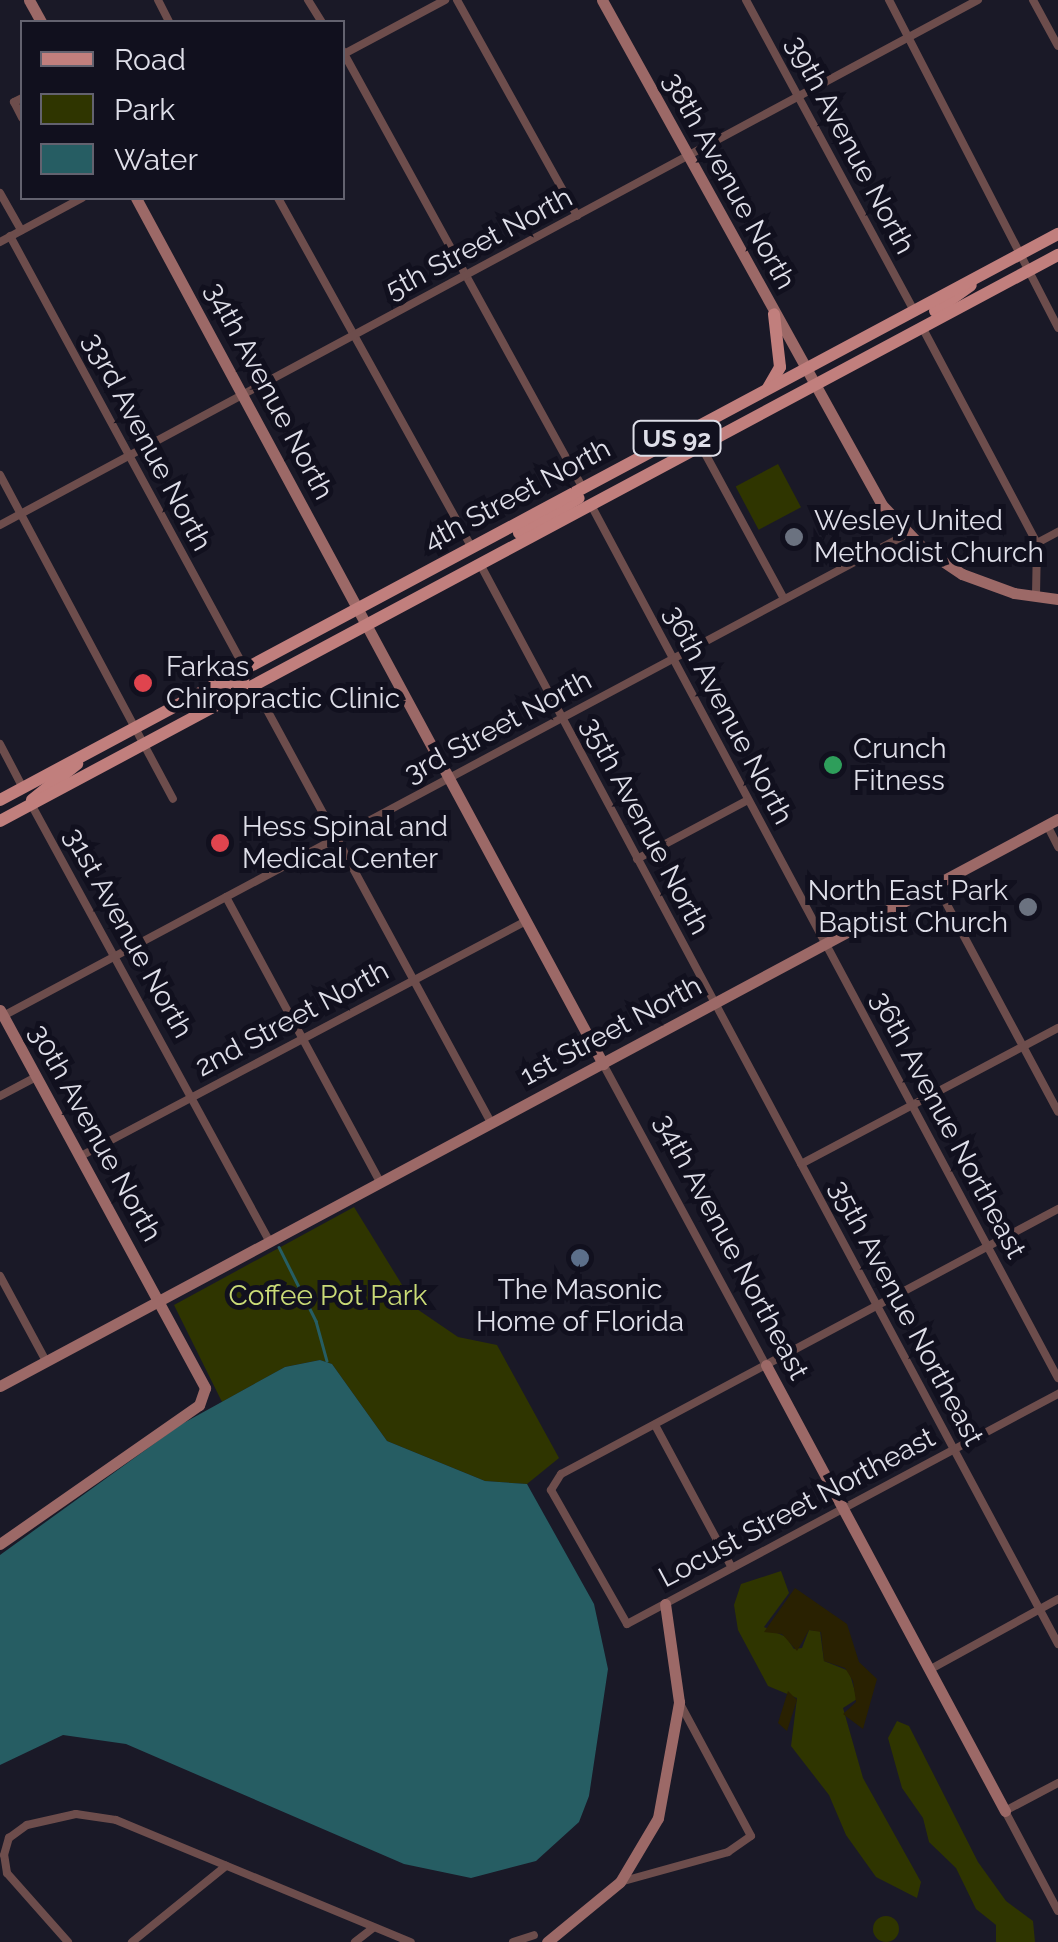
<!DOCTYPE html>
<style>
body{margin:0}
#map{position:relative;width:1058px;height:1942px;overflow:hidden;background:#1a1927;font-family:Raleway,sans-serif}
div>[style]{position:absolute}
[style*='--x']{left:calc(var(--x)*1px);top:calc(var(--y)*1px);width:calc(var(--w)*1px);rotate:calc(var(--a)*1deg)}
.green>*{inset:0;background:#2f3500;transform-origin:0 0}
.round{border-radius:50%}
.sand>*{inset:0;background:#292101}
.water>*{inset:0;background:#265d63}
.stream>*{height:2.5px;margin:-1.25px;padding:0 1.25px;transform-origin:1.25px;border-radius:1.25px;background:#265d63}
.street>*{height:8px;margin:-4px;padding:0 4px;transform-origin:4px;border-radius:4px;background:#6d4d4c}
.secondary>*{height:11px;margin:-5.5px;padding:0 5.5px;transform-origin:5.5px;border-radius:5.5px;background:#9c6967}
.primary>*{height:12px;margin:-6px;padding:0 6px;transform-origin:6px;border-radius:6px;background:#c17f7d}
.dots>*{width:28px;height:28px;translate:-50% -50%;box-sizing:border-box;border:5px solid #11101e;border-radius:50%}
span{translate:-50% -50%;white-space:nowrap;text-align:center;line-height:1.15;-webkit-text-stroke:10px #11101e;paint-order:stroke}
.shield-label span{padding:2px 8px;background:#11101e;border:2px solid;border-radius:8px;-webkit-text-stroke-width:0}
.shield-label{font-size:25px;color:#dedee8;font-weight:700}
.street-label{font-size:28px;color:#dedee8}
.poi-label{font-size:28px;color:#dedee8}
.left{translate:0 -50%;text-align:left}
.right{translate:-100% -50%;text-align:right}
.park-label{font-size:28px;color:#cadb77}
.legend{position:absolute;left:20px;top:20px;width:325px;height:180px;box-sizing:border-box;background:#11101e;border:2px solid #63626f;margin:0;padding:12px 18px;list-style:none;font-size:30px;color:#dedee8}
.legend li{display:flex;align-items:center;gap:20px;height:50px}
.legend b{width:50px;border:2px solid #63626f}
</style>
<div id="map">
<div class="green">
<div style="left:778px;top:464px;width:49px;height:48px;rotate:62deg"></div>
<div style="clip-path:polygon(354px 1207px,417px 1309px,458px 1337px,497px 1345px,559px 1458px,527px 1484px,485px 1481px,387px 1441px,332px 1364px,320px 1360px,285px 1367px,222px 1402px,174px 1305px)"></div>
<div style="clip-path:polygon(781px 1571px,789px 1593px,764px 1627px,786px 1637px,794px 1649px,802px 1648px,809px 1630px,820px 1631px,824px 1661px,849px 1671px,857px 1699px,843px 1708px,863px 1778px,921px 1882px,917px 1898px,876px 1877px,846px 1835px,829px 1795px,791px 1746px,797px 1698px,768px 1686px,738px 1630px,734px 1605px,741px 1584px)"></div>
<div style="clip-path:polygon(897px 1721px,909px 1726px,978px 1862px,1006px 1901px,1033px 1921px,1035px 1942px,996px 1942px,996px 1925px,976px 1909px,956px 1868px,929px 1842px,923px 1818px,902px 1788px,888px 1738px)"></div>
<div class="round" style="left:873px;top:1916px;width:26px;height:26px"></div>
</div>
<div class="sand">
<div style="clip-path:polygon(795px 1588px,847px 1624px,859px 1662px,877px 1679px,863px 1729px,843px 1714px,856px 1702px,853px 1681px,845px 1668px,824px 1661px,821px 1632px,809px 1630px,797px 1651px,782px 1634px,764px 1632px)"></div>
<div style="clip-path:polygon(788px 1691px,797px 1700px,787px 1731px,778px 1723px)"></div>
</div>
<div class="water">
<div style="clip-path:polygon(320px 1360px,332px 1364px,387px 1441px,485px 1481px,527px 1484px,594px 1604px,608px 1669px,589px 1796px,579px 1822px,536px 1861px,471px 1878px,404px 1864px,126px 1744px,63px 1735px,0 1765px,0 1555px,180px 1425px,285px 1367px)"></div>
</div>
<div class="stream">
<div style="--x:279;--y:1247;--w:83;--a:63.4"></div>
<div style="--x:316;--y:1321;--w:41;--a:74.6"></div>
</div>
<div class="street">
<div style="--x:158;--y:0;--w:25;--a:63"></div>
<div style="--x:308;--y:0;--w:26;--a:58"></div>
<div style="--x:457;--y:0;--w:247;--a:60.9"></div>
<div style="--x:746;--y:0;--w:353;--a:61.6"></div>
<div style="--x:889;--y:0;--w:369;--a:62.7"></div>
<div style="--x:1033;--y:0;--w:52;--a:61.5"></div>
<div style="--x:342;--y:50;--w:500;--a:61.2"></div>
<div style="--x:342;--y:55;--w:117;--a:-28.1"></div>
<div style="--x:22;--y:98;--w:9;--a:153"></div>
<div style="--x:14;--y:102;--w:18;--a:63"></div>
<div style="--x:0;--y:193;--w:43;--a:60.4"></div>
<div style="--x:278;--y:198;--w:400;--a:61"></div>
<div style="--x:10;--y:236;--w:493;--a:61.5"></div>
<div style="--x:0;--y:242;--w:93;--a:-28.2"></div>
<div style="--x:922;--y:327;--w:245;--a:62"></div>
<div style="--x:1037;--y:543;--w:54;--a:91.1"></div>
<div style="--x:701;--y:446;--w:174;--a:61.5"></div>
<div style="--x:0;--y:475;--w:367;--a:61.9"></div>
<div style="--x:591;--y:505;--w:990;--a:61.86"></div>
<div style="--x:0;--y:525;--w:1110;--a:-28.23"></div>
<div style="--x:1037;--y:543;--w:24;--a:-28"></div>
<div style="--x:480;--y:564;--w:1225;--a:61.84"></div>
<div style="--x:254;--y:686;--w:497;--a:61.5"></div>
<div style="--x:0;--y:744;--w:50;--a:62.4"></div>
<div style="--x:31;--y:804;--w:499;--a:61.4"></div>
<div style="--x:1047;--y:825;--w:25;--a:63"></div>
<div style="--x:637;--y:859;--w:123;--a:-28"></div>
<div style="--x:937;--y:886;--w:256;--a:61.8"></div>
<div style="--x:226;--y:897;--w:324;--a:61.6"></div>
<div style="--x:3;--y:1016;--w:1024;--a:-28.07"></div>
<div style="--x:603;--y:1064;--w:342;--a:61.6"></div>
<div style="--x:0;--y:1096;--w:41;--a:-27.8"></div>
<div style="--x:79;--y:1157;--w:505;--a:-27.83"></div>
<div style="--x:801;--y:1164;--w:291;--a:-27.9"></div>
<div style="--x:1058;--y:1209;--w:563;--a:151.93"></div>
<div style="--x:561;--y:1474;--w:19;--a:122"></div>
<div style="--x:551;--y:1490;--w:154;--a:60.4"></div>
<div style="--x:627;--y:1624;--w:489;--a:-28.1"></div>
<div style="--x:0;--y:1276;--w:97;--a:61.6"></div>
<div style="--x:655;--y:1425;--w:162;--a:61.7"></div>
<div style="--x:929;--y:1670;--w:147;--a:-28.8"></div>
<div style="--x:1058;--y:1783;--w:60;--a:152.2"></div>
<div style="--x:1005;--y:1811;--w:113;--a:62.1"></div>
<div style="--x:620;--y:1882;--w:112;--a:-15.5"></div>
<div style="--x:728;--y:1852;--w:28;--a:-35"></div>
<div style="--x:751;--y:1836;--w:152;--a:-118.2"></div>
<div style="--x:68;--y:1942;--w:92;--a:-131.5"></div>
<div style="--x:7;--y:1873;--w:18;--a:-99"></div>
<div style="--x:4;--y:1855;--w:18;--a:-74"></div>
<div style="--x:9;--y:1838;--w:22;--a:-36"></div>
<div style="--x:27;--y:1825;--w:50;--a:-12.7"></div>
<div style="--x:76;--y:1814;--w:40;--a:8.5"></div>
<div style="--x:116;--y:1820;--w:319;--a:22.5"></div>
<div style="--x:132;--y:1942;--w:121;--a:-39"></div>
<div style="--x:355;--y:1942;--w:23;--a:-38"></div>
<div style="--x:513;--y:1942;--w:22;--a:-18"></div>
</div>
<div class="secondary">
<div style="--x:29;--y:0;--w:25;--a:61"></div>
<div style="--x:602;--y:0;--w:577;--a:60.99"></div>
<div style="--x:882;--y:505;--w:59;--a:46.4"></div>
<div style="--x:923;--y:548;--w:47;--a:33.7"></div>
<div style="--x:962;--y:574;--w:55;--a:20.1"></div>
<div style="--x:1014;--y:593;--w:44;--a:7.8"></div>
<div style="--x:136;--y:198;--w:984;--a:61.66"></div>
<div style="--x:0;--y:1010;--w:430;--a:61.5"></div>
<div style="--x:205;--y:1388;--w:18;--a:109"></div>
<div style="--x:199;--y:1405;--w:243;--a:145.1"></div>
<div style="--x:766;--y:1365;--w:506;--a:61.81"></div>
<div style="--x:0;--y:1386;--w:1200;--a:-28.19"></div>
<div style="--x:547;--y:1942;--w:94;--a:-39.4"></div>
<div style="--x:620;--y:1882;--w:74;--a:-59.3"></div>
<div style="--x:658;--y:1818;--w:118;--a:-79.7"></div>
<div style="--x:679;--y:1702;--w:99;--a:-98.1"></div>
</div>
<div class="primary">
<div style="--x:935;--y:311;--w:44;--a:-35.8"></div>
<div style="--x:768;--y:388;--w:24;--a:-60"></div>
<div style="--x:780;--y:367;--w:53;--a:-96.5"></div>
<div style="--x:519;--y:533;--w:69;--a:-30.3"></div>
<div style="--x:201;--y:712;--w:14;--a:-56"></div>
<div style="--x:209;--y:700;--w:39;--a:-29"></div>
<div style="--x:243;--y:681;--w:12;--a:-81"></div>
<div style="--x:0;--y:800;--w:1200;--a:-28.15"></div>
<div style="--x:32;--y:800;--w:58;--a:-38.7"></div>
<div style="--x:0;--y:821;--w:1200;--a:-28.15"></div>
</div>
<div class="dots">
<div style="left:794px;top:537px;background:#6b7280"></div>
<div style="left:143px;top:683px;background:#e0444e"></div>
<div style="left:833px;top:765px;background:#2e9e5b"></div>
<div style="left:220px;top:843px;background:#e0444e"></div>
<div style="left:1028px;top:907px;background:#6b7280"></div>
<div style="left:580px;top:1258px;background:#5c6f8a"></div>
</div>
<div class="shield-label">
<span style="left:677px;top:438px">US 92</span>
</div>
<div class="street-label">
<span style="left:850px;top:145px;rotate:62deg">39th Avenue North</span>
<span style="left:729px;top:181px;rotate:61deg">38th Avenue North</span>
<span style="left:479px;top:244px;rotate:-28deg">5th Street North</span>
<span style="left:269px;top:391px;rotate:62deg">34th Avenue North</span>
<span style="left:147px;top:442px;rotate:62deg">33rd Avenue North</span>
<span style="left:517px;top:495px;rotate:-28deg">4th Street North</span>
<span style="left:728px;top:715px;rotate:62deg">36th Avenue North</span>
<span style="left:498px;top:727px;rotate:-28deg">3rd Street North</span>
<span style="left:645px;top:826px;rotate:62deg">35th Avenue North</span>
<span style="left:128px;top:933px;rotate:61deg">31st Avenue North</span>
<span style="left:292px;top:1019px;rotate:-28deg">2nd Street North</span>
<span style="left:611px;top:1031px;rotate:-28deg">1st Street North</span>
<span style="left:948px;top:1125px;rotate:62deg">36th Avenue Northeast</span>
<span style="left:95px;top:1133px;rotate:61deg">30th Avenue North</span>
<span style="left:731px;top:1247px;rotate:62deg">34th Avenue Northeast</span>
<span style="left:906px;top:1313px;rotate:62deg">35th Avenue Northeast</span>
<span style="left:797px;top:1508px;rotate:-28deg">Locust Street Northeast</span>
</div>
<div class="poi-label">
<span class="left" style="left:814px;top:537px">Wesley United<br>Methodist Church</span>
<span class="left" style="left:166px;top:683px">Farkas<br>Chiropractic Clinic</span>
<span class="left" style="left:853px;top:765px">Crunch<br>Fitness</span>
<span class="left" style="left:242px;top:843px">Hess Spinal and<br>Medical Center</span>
<span class="right" style="left:1008px;top:907px">North East Park<br>Baptist Church</span>
<span style="left:580px;top:1306px">The Masonic<br>Home of Florida</span>
</div>
<div class="park-label">
<span style="left:328px;top:1296px">Coffee Pot Park</span>
</div>
<ul class="legend">
<li><b style="height:12px;background:#c17f7d"></b>Road</li>
<li><b style="height:28px;background:#2f3500"></b>Park</li>
<li><b style="height:28px;background:#265d63"></b>Water</li>
</ul>
</div>
